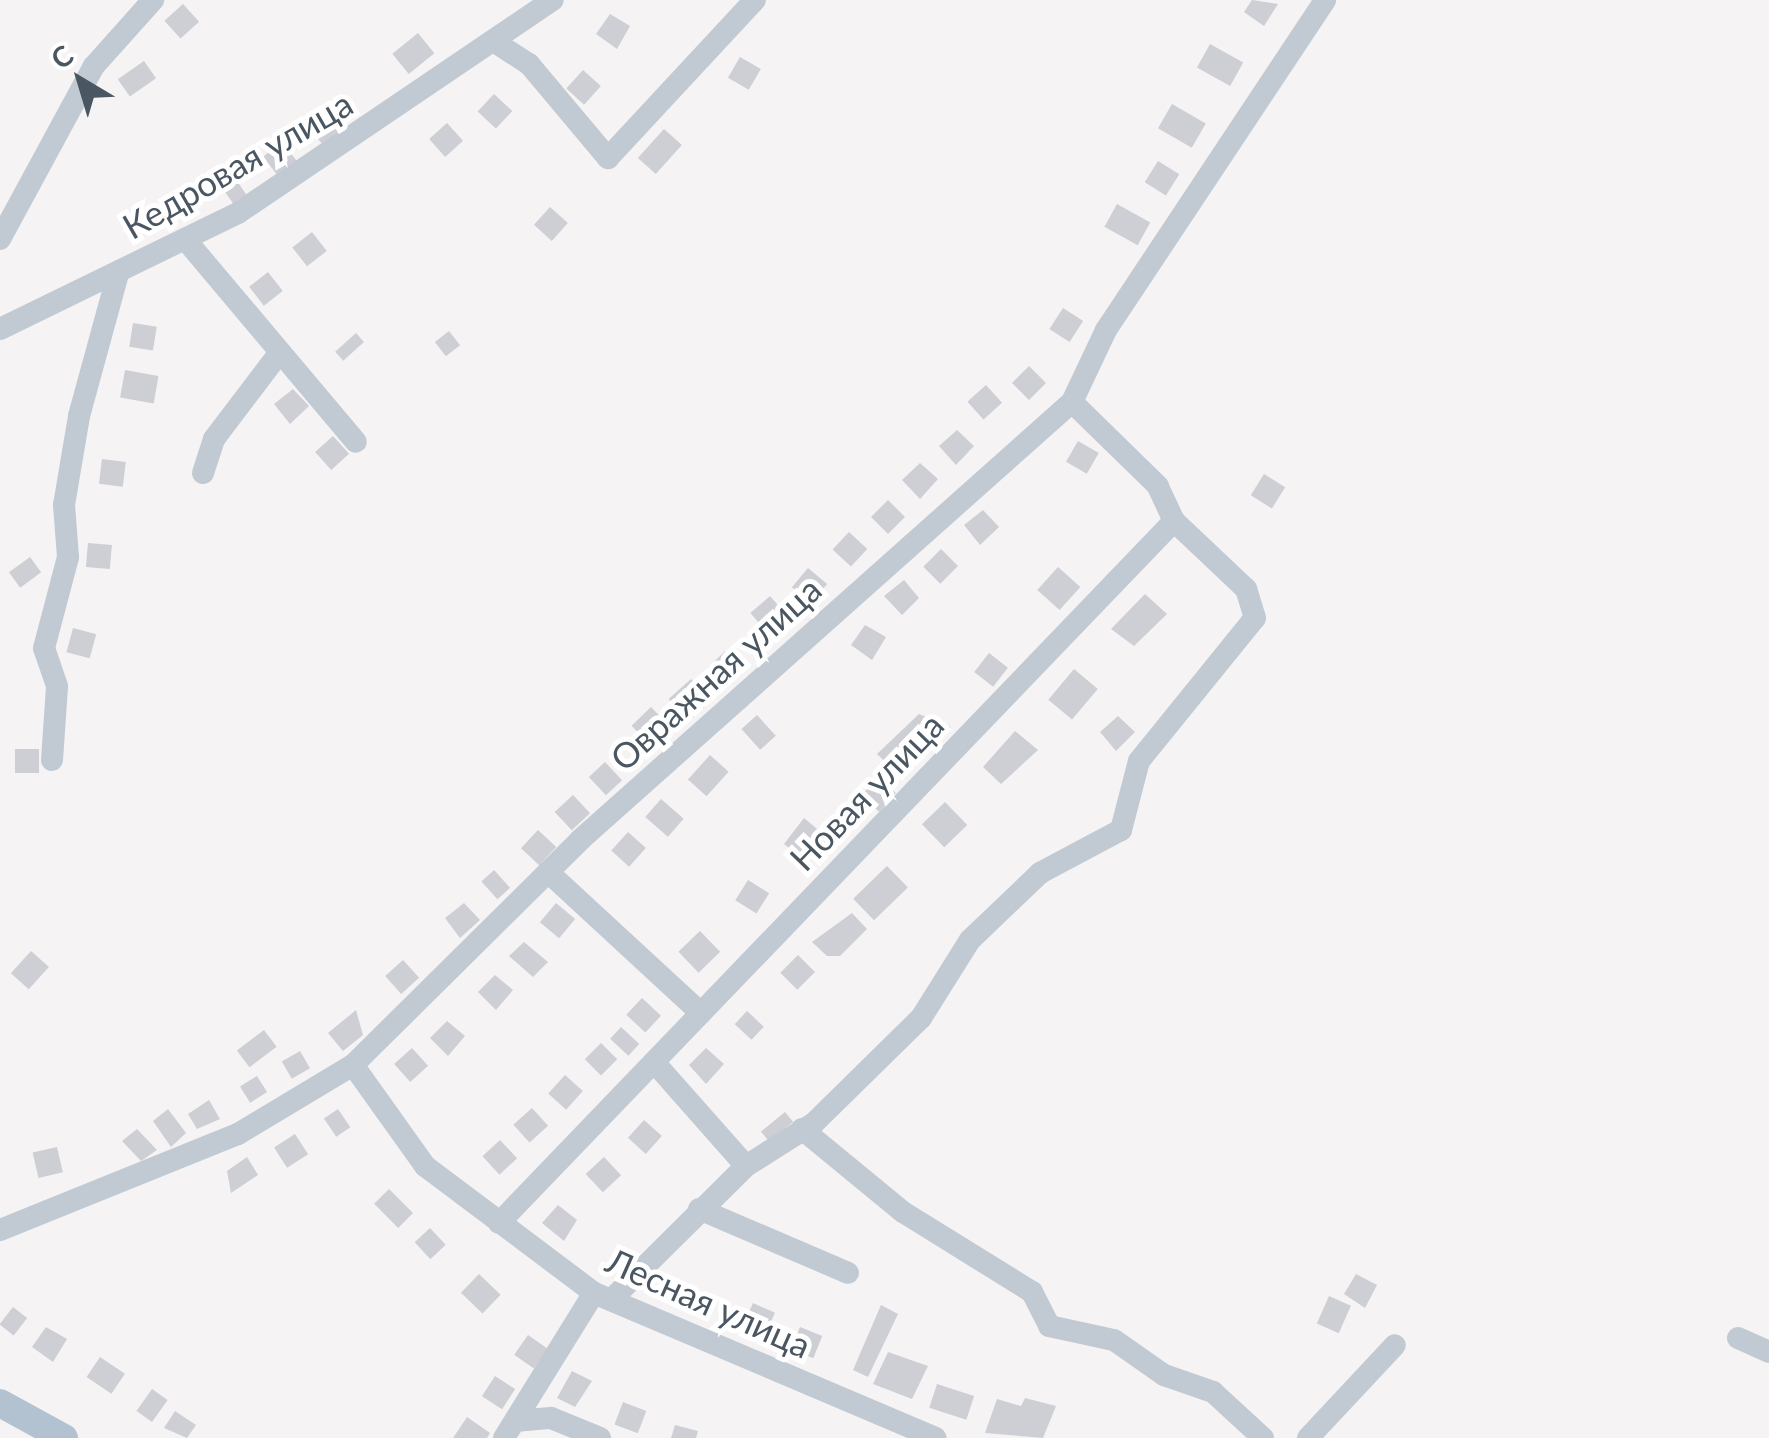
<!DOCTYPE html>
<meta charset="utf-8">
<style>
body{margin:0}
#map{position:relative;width:1769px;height:1438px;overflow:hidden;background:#f5f3f3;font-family:Lato,sans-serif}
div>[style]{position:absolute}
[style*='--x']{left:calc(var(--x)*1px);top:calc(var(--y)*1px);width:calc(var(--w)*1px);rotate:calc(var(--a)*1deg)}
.building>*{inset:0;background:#cdcfd5;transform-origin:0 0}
.minor>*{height:22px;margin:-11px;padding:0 11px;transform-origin:11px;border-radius:11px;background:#c1cad2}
.major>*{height:28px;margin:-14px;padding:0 14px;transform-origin:14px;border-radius:14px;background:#b3c2d1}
span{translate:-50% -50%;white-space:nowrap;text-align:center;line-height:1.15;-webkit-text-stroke:10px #fff;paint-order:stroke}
.street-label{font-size:35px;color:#4a5661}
.north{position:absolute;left:30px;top:30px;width:100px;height:100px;-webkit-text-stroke:8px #fff;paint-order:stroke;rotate:322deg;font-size:28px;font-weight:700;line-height:40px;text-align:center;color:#4a5661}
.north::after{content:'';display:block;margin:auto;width:35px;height:45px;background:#4a5661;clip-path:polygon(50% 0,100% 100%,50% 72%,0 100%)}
</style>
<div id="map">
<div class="building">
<div style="clip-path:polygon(1252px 0,1278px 4px,1264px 26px,1244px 12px)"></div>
<div style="left:183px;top:4px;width:24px;height:25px;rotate:48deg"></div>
<div style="clip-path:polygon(610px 14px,630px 26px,617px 49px,596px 34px)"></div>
<div style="left:418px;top:33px;width:26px;height:33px;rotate:51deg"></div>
<div style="left:1210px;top:44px;width:38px;height:27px;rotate:29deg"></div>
<div style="left:740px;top:57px;width:24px;height:24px;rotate:30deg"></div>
<div style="left:144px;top:61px;width:21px;height:32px;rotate:55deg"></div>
<div style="left:583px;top:70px;width:24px;height:25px;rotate:42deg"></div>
<div style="left:494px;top:94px;width:25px;height:24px;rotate:43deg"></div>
<div style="left:1172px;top:104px;width:39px;height:28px;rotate:30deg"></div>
<div style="left:325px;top:110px;width:25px;height:24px;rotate:50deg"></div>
<div style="left:447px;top:123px;width:24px;height:24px;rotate:48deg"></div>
<div style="left:664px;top:129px;width:24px;height:39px;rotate:42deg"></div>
<div style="left:282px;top:142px;width:24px;height:24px;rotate:52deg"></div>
<div style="left:1158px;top:161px;width:25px;height:25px;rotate:32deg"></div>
<div style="left:232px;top:174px;width:28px;height:16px;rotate:55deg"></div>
<div style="left:1117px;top:204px;width:38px;height:26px;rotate:29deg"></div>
<div style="left:550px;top:207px;width:24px;height:24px;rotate:42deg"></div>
<div style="left:312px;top:232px;width:24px;height:25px;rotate:52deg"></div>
<div style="left:268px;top:272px;width:24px;height:24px;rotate:52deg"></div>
<div style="left:1063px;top:308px;width:24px;height:25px;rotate:33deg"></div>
<div style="left:133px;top:323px;width:24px;height:24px;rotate:9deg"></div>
<div style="left:449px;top:331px;width:18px;height:18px;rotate:52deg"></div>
<div style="left:356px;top:333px;width:12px;height:28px;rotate:48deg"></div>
<div style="left:1029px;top:366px;width:24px;height:24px;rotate:45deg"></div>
<div style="left:125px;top:370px;width:34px;height:28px;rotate:10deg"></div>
<div style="left:986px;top:385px;width:24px;height:25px;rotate:48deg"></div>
<div style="clip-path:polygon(293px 389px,309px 406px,290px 424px,274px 404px)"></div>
<div style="clip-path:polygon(957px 430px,974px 446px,956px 465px,939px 446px)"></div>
<div style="left:333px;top:436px;width:24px;height:24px;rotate:48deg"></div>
<div style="left:1078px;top:441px;width:24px;height:24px;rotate:30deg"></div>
<div style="left:102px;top:459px;width:24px;height:25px;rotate:7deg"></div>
<div style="clip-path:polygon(920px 463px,938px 479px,920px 499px,902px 480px)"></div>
<div style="left:1264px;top:474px;width:25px;height:25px;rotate:32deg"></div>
<div style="left:888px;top:500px;width:24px;height:24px;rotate:45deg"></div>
<div style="clip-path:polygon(983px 510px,999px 527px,980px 545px,964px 525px)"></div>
<div style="left:849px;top:532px;width:25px;height:24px;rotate:43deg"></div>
<div style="left:88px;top:543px;width:24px;height:24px;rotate:5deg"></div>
<div style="left:941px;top:549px;width:24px;height:25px;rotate:45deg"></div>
<div style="left:30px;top:557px;width:19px;height:26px;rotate:54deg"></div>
<div style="left:1058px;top:567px;width:30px;height:31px;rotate:42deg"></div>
<div style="left:808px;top:568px;width:25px;height:25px;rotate:40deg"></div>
<div style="clip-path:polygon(904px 580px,919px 598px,902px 615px,884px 596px)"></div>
<div style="clip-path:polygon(1145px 594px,1167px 614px,1134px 646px,1111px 629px)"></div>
<div style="left:770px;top:596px;width:35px;height:26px;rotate:49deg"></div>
<div style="clip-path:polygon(865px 625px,886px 637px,872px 660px,851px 645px)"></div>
<div style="left:73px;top:628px;width:24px;height:25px;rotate:15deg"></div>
<div style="left:725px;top:651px;width:24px;height:25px;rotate:45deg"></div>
<div style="left:989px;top:653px;width:24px;height:24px;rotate:38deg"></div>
<div style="left:1074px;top:669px;width:31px;height:40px;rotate:40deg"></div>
<div style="left:691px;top:679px;width:30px;height:30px;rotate:48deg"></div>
<div style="left:651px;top:707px;width:32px;height:27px;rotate:46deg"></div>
<div style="clip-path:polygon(919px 714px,951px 727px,900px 776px,877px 754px)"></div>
<div style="left:757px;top:715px;width:28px;height:21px;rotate:48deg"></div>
<div style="clip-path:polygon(1118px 716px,1135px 732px,1116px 751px,1100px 732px)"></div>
<div style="clip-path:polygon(1015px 731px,1038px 750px,1001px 784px,983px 767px)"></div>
<div style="left:15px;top:749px;width:24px;height:24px"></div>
<div style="left:710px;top:755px;width:25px;height:33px;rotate:42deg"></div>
<div style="left:605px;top:762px;width:25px;height:22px;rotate:47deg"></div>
<div style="left:878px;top:777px;width:24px;height:25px;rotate:42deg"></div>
<div style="left:573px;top:795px;width:25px;height:25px;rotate:47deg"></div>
<div style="left:661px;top:799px;width:30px;height:24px;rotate:41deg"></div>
<div style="left:945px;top:802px;width:32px;height:32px;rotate:46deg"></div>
<div style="clip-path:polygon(804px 818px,834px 843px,803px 859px,784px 844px)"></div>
<div style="left:538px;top:830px;width:25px;height:25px;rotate:43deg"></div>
<div style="left:628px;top:832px;width:24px;height:25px;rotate:42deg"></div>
<div style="left:887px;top:866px;width:30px;height:47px;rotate:46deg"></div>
<div style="left:494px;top:870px;width:24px;height:17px;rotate:48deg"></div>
<div style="left:748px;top:880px;width:25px;height:24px;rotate:32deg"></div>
<div style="clip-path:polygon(464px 903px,480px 920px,460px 938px,445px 918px)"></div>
<div style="left:556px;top:903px;width:25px;height:25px;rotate:40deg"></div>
<div style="clip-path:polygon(852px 913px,867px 929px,840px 956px,827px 956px,812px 942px)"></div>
<div style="left:700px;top:931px;width:29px;height:30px;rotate:46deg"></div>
<div style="clip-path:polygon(524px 942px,548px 962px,533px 977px,509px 956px)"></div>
<div style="left:31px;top:951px;width:24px;height:30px;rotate:42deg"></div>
<div style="left:798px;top:955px;width:24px;height:25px;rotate:45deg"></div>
<div style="left:403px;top:960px;width:24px;height:24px;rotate:48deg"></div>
<div style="clip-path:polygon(495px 975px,513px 990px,496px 1010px,478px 992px)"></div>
<div style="left:642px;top:998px;width:26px;height:23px;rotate:43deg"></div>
<div style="clip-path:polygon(356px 1010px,363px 1035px,343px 1051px,328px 1033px)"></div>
<div style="left:747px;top:1011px;width:23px;height:18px;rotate:43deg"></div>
<div style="clip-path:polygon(447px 1021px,465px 1036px,448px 1056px,430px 1038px)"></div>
<div style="left:621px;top:1027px;width:25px;height:16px;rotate:43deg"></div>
<div style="left:264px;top:1030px;width:21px;height:34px;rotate:53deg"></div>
<div style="left:601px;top:1043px;width:23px;height:23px;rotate:45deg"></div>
<div style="left:412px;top:1048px;width:24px;height:24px;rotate:48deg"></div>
<div style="clip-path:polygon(706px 1048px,724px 1064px,706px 1084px,689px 1065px)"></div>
<div style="left:300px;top:1051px;width:20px;height:21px;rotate:60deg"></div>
<div style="left:565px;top:1075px;width:24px;height:25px;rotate:42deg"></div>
<div style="left:257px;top:1076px;width:19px;height:20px;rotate:58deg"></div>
<div style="clip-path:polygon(209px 1100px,220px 1119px,197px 1129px,188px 1114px)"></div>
<div style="left:532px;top:1108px;width:24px;height:25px;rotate:48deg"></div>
<div style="clip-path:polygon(168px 1109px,186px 1133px,171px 1147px,153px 1121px)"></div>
<div style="left:338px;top:1109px;width:22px;height:17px;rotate:56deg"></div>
<div style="left:785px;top:1112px;width:13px;height:31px;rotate:51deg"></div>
<div style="left:644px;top:1120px;width:24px;height:24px;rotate:42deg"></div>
<div style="clip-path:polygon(137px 1129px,157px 1150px,141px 1161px,122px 1141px)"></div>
<div style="left:295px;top:1134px;width:24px;height:25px;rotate:57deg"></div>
<div style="left:500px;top:1140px;width:25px;height:24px;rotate:47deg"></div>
<div style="left:57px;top:1147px;width:26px;height:25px;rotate:77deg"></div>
<div style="clip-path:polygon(247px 1157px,258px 1175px,231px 1193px,227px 1171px)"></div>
<div style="left:604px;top:1157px;width:25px;height:25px;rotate:47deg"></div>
<div style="left:389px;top:1189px;width:34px;height:21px;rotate:45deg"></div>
<div style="clip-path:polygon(558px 1205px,577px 1220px,564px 1241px,542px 1223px)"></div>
<div style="left:430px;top:1228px;width:23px;height:21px;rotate:47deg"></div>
<div style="left:479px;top:1274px;width:30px;height:26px;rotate:44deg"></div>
<div style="clip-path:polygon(1356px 1274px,1377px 1285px,1365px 1308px,1344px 1294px)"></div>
<div style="left:1329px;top:1296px;width:24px;height:30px;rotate:24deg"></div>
<div style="left:753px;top:1303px;width:24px;height:25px;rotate:24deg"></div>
<div style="clip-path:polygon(881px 1305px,898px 1314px,868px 1377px,853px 1370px)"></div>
<div style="left:13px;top:1307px;width:18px;height:22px;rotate:38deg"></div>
<div style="clip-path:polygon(46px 1327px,67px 1339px,53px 1362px,32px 1347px)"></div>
<div style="left:800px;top:1327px;width:24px;height:24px;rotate:22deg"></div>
<div style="left:528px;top:1335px;width:24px;height:24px;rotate:35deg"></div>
<div style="clip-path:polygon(888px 1352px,928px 1366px,912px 1399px,873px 1384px)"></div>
<div style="left:100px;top:1357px;width:30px;height:24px;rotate:34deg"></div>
<div style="clip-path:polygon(572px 1371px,592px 1381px,575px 1407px,557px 1398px)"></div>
<div style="left:495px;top:1376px;width:24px;height:24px;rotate:33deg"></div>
<div style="left:937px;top:1384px;width:39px;height:25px;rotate:18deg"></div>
<div style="left:152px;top:1389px;width:19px;height:27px;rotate:35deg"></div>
<div style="clip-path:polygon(1025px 1398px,1056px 1406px,1043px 1438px,985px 1433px,997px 1399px,1021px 1406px)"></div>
<div style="left:623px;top:1402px;width:25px;height:24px;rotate:21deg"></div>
<div style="clip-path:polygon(175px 1411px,196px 1425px,187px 1438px,164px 1428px)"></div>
<div style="clip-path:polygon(467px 1417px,490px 1433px,487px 1438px,453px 1438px)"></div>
<div style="clip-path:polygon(675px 1425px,698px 1431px,696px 1438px,671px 1438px)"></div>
</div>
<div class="minor">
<div style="--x:498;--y:44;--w:37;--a:33"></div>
<div style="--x:529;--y:64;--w:123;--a:50"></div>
<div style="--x:608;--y:158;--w:216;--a:-47.1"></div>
<div style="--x:0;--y:239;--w:197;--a:-61.5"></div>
<div style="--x:94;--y:66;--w:89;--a:-48.2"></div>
<div style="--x:185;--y:239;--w:265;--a:49.9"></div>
<div style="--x:0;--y:329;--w:265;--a:-26"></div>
<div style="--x:238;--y:213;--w:380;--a:-34.1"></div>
<div style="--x:203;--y:473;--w:36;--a:-72"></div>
<div style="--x:214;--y:439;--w:109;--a:-52.8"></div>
<div style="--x:52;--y:760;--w:74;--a:-86.1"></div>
<div style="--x:57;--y:686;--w:40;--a:-108.9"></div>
<div style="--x:44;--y:648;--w:94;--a:-75.2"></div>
<div style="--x:68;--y:557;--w:52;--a:-94.4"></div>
<div style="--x:64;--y:505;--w:90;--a:-80.4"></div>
<div style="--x:79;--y:416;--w:148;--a:-74.7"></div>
<div style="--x:548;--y:872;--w:208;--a:42.7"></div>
<div style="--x:654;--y:1062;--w:139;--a:48.5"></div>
<div style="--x:353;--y:1065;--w:124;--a:54.5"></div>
<div style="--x:425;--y:1166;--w:211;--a:36.9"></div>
<div style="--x:594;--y:1293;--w:371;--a:23"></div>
<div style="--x:802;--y:1129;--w:131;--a:39.4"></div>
<div style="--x:903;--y:1212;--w:152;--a:31.8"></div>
<div style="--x:1032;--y:1292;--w:38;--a:63"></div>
<div style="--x:1049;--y:1326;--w:66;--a:12.2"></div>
<div style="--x:1114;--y:1340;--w:61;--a:35"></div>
<div style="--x:1164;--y:1375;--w:52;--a:19.1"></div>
<div style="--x:1213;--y:1392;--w:68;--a:42.6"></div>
<div style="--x:699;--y:1209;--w:162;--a:23.2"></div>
<div style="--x:499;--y:1223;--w:974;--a:-46.12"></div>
<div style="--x:1174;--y:521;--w:38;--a:-115"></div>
<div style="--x:1158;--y:486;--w:120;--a:-135.7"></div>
<div style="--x:0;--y:1230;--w:257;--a:-22"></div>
<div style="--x:238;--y:1134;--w:134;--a:-31"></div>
<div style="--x:353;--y:1065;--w:320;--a:-44.7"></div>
<div style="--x:580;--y:840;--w:659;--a:-41.68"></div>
<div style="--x:1072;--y:402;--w:80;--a:-64.7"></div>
<div style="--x:1106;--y:330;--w:396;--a:-56.4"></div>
<div style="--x:611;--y:1300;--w:190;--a:-44.8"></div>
<div style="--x:746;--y:1166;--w:80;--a:-32.3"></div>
<div style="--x:814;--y:1123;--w:150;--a:-44.5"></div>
<div style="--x:921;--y:1018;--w:92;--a:-57.9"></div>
<div style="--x:970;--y:940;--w:97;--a:-43.7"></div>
<div style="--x:1040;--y:873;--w:92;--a:-28"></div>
<div style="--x:1121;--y:830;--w:71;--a:-75.4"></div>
<div style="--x:1139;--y:761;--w:184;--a:-51"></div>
<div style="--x:1255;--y:618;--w:30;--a:-107"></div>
<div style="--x:1246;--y:589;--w:99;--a:-136.6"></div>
<div style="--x:1738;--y:1338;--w:34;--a:24"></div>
<div style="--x:515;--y:1421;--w:36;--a:-5"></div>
<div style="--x:551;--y:1418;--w:53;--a:22.2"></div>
<div style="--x:504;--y:1438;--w:171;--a:-58.2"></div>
<div style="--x:1308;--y:1438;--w:127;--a:-46.9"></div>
</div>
<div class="major">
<div style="--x:0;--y:1403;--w:73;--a:28.7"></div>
</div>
<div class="street-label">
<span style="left:237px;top:164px;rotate:-30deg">Кедровая улица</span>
<span style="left:715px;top:673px;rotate:-42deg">Овражная улица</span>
<span style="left:866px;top:791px;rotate:-46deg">Новая улица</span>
<span style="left:709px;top:1302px;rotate:24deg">Лесная улица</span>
</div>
<div class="north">С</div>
</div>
